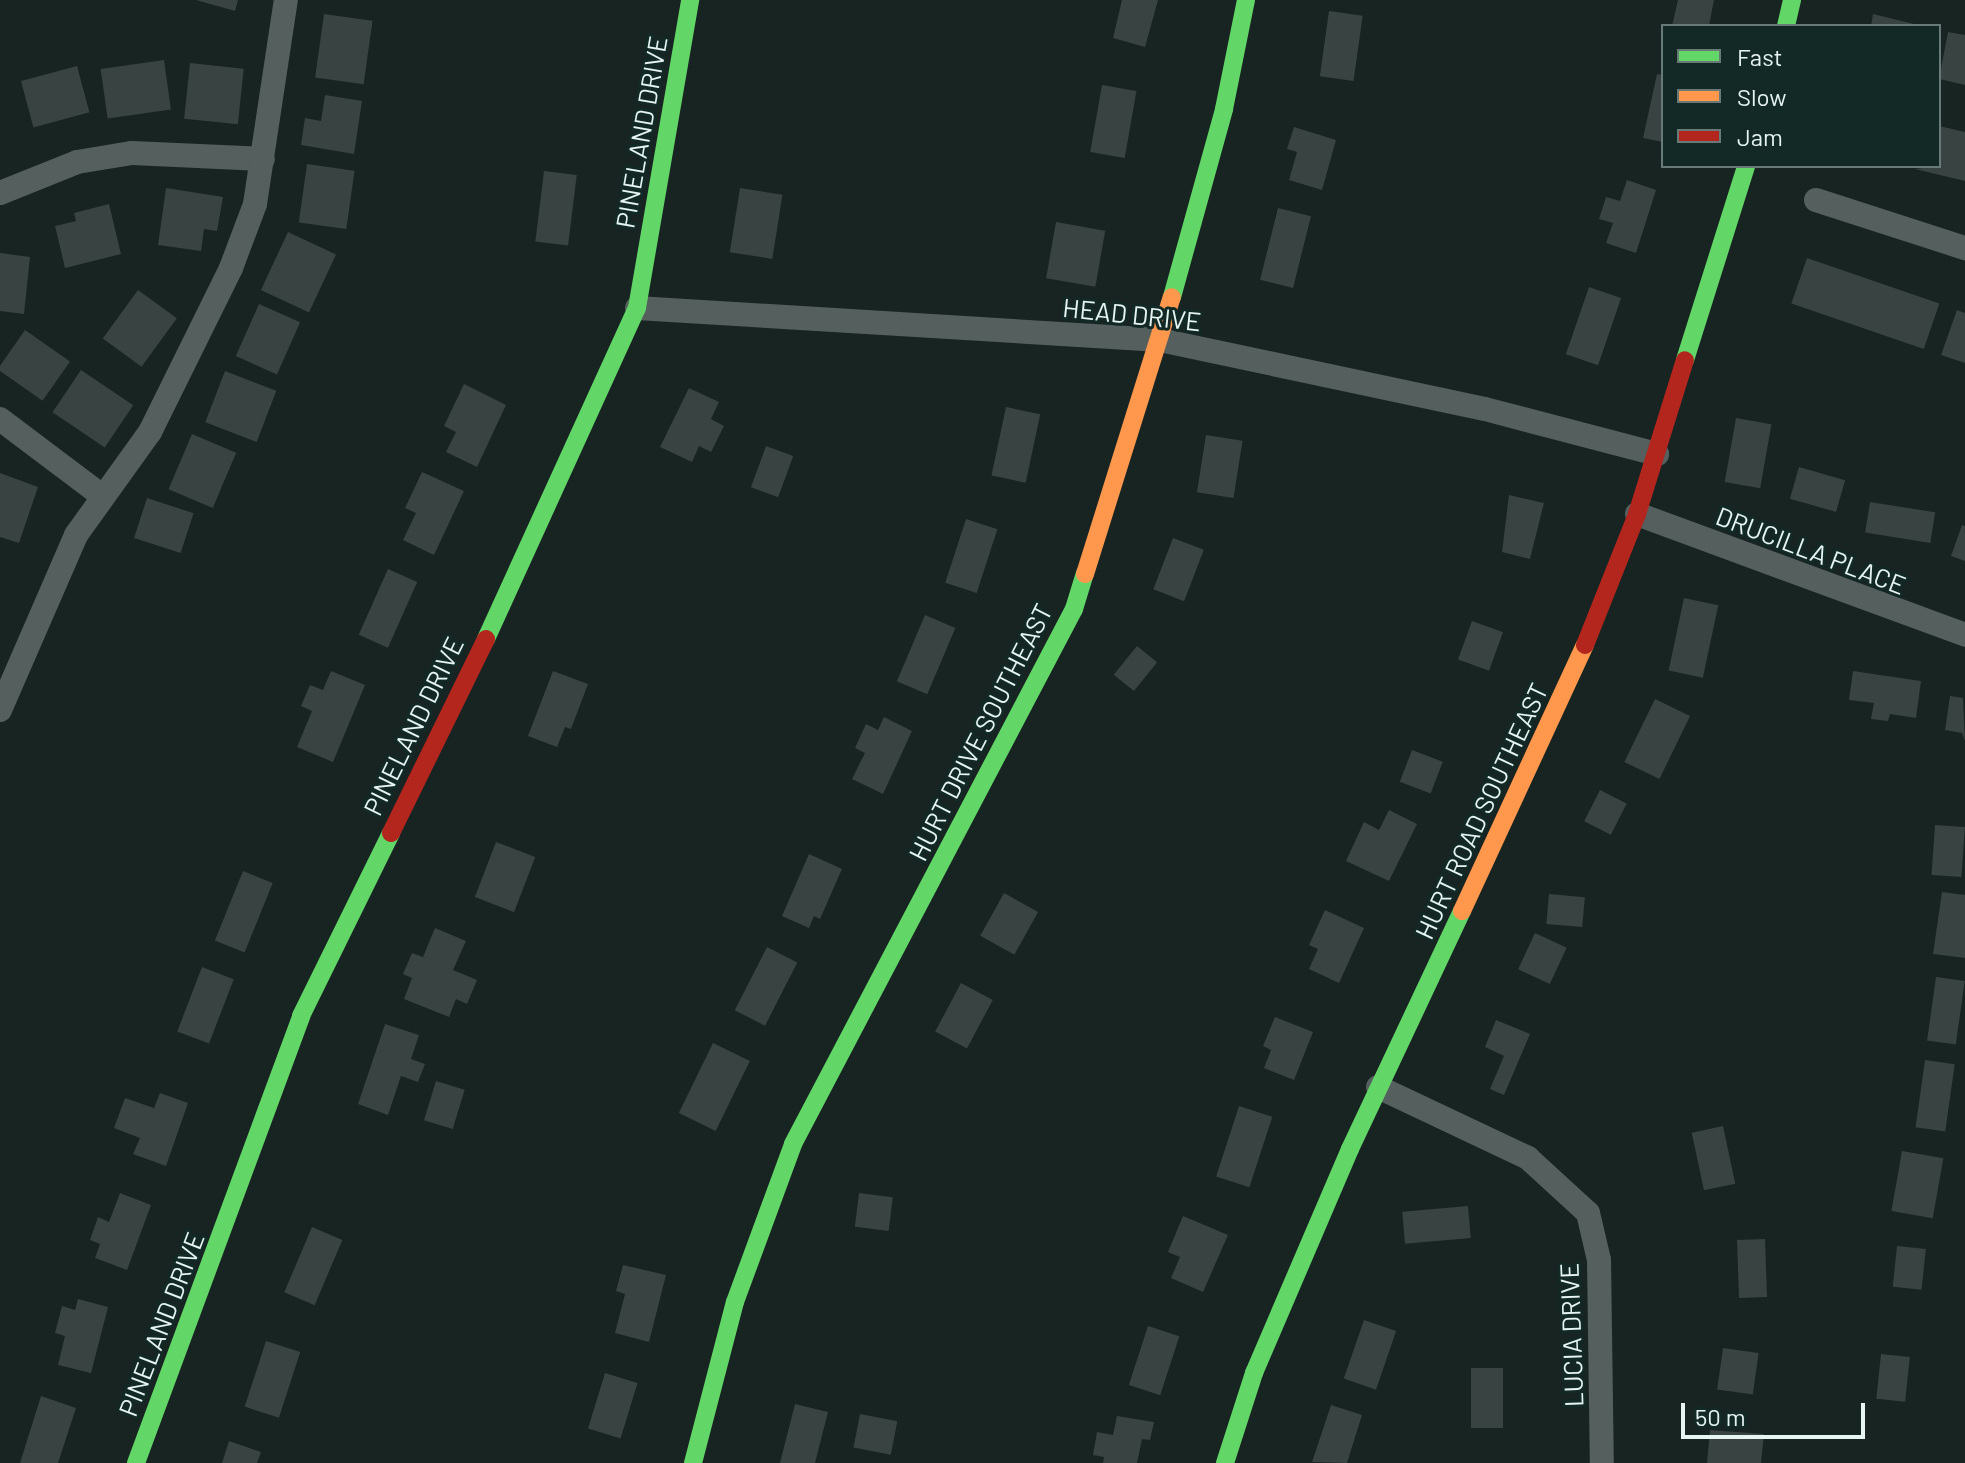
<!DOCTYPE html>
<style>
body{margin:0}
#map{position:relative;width:1965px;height:1463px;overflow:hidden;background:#172422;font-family:Barlow,sans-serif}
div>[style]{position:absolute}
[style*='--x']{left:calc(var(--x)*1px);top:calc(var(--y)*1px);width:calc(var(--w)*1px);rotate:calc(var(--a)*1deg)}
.building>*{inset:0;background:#384342;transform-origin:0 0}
.street>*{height:24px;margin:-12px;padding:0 12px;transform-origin:12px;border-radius:12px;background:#545f5e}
.fast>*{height:18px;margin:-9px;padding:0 9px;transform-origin:9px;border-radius:9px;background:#63d668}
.slow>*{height:18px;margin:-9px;padding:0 9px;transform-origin:9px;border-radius:9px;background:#ff974d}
.jam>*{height:18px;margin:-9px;padding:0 9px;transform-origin:9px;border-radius:9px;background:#b3261e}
span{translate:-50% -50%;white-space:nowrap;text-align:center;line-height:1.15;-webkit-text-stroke:6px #122926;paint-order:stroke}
.street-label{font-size:26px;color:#e6f4f2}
.legend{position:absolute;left:1661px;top:24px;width:280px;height:144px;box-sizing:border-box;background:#122926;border:2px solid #677a78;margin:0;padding:10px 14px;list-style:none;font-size:24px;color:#e6f4f2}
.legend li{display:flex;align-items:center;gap:16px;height:40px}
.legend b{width:40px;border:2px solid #677a78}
.scale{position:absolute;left:1681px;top:1403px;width:184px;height:36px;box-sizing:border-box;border:4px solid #e6f4f2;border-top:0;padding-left:10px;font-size:24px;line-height:28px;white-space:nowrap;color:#e6f4f2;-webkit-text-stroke:6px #122926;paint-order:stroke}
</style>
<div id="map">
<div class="building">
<div style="clip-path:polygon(196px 0,238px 0,235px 11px)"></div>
<div style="clip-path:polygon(1122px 0,1158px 0,1145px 47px,1113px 38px)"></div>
<div style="clip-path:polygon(1678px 0,1714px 0,1709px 26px,1672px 26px)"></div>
<div style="left:1329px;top:11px;width:34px;height:66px;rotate:8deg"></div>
<div style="left:324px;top:14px;width:49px;height:64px;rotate:8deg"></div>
<div style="clip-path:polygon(1873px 14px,1918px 25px,1918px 26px,1871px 26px)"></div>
<div style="clip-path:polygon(1948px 32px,1965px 35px,1965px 85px,1939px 79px)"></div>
<div style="left:164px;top:60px;width:50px;height:64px;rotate:82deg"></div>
<div style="left:190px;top:63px;width:54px;height:56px;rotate:6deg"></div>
<div style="left:77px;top:66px;width:48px;height:58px;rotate:75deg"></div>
<div style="clip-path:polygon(1657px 74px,1663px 75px,1663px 142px,1643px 138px)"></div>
<div style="left:1102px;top:85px;width:35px;height:68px;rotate:10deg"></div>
<div style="clip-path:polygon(325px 95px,362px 101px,354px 154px,301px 145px,305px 118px,321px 121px)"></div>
<div style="clip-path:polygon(1939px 126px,1965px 132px,1965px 181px,1915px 169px,1939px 166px)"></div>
<div style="clip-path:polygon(1294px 127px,1336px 140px,1322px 190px,1289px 180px,1297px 152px,1287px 149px)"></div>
<div style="left:307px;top:164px;width:48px;height:59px;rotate:8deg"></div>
<div style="left:544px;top:171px;width:33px;height:71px;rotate:7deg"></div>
<div style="clip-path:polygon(1627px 180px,1656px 190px,1636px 253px,1606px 243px,1613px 223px,1599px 219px,1606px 197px,1620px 201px)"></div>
<div style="clip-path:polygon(166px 188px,223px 197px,217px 231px,204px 229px,201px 251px,158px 245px)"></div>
<div style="left:740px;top:188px;width:43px;height:65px;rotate:9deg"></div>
<div style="clip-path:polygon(109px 204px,121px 254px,65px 268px,55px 226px,76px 221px,74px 213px)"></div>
<div style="left:1278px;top:208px;width:34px;height:74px;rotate:14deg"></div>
<div style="left:1056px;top:222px;width:50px;height:57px;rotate:10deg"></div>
<div style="left:288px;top:232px;width:53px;height:64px;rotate:25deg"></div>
<div style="clip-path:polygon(0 253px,30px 257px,24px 314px,0 311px)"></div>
<div style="left:1807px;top:258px;width:140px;height:48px;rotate:19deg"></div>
<div style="left:1589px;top:287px;width:34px;height:71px;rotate:19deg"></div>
<div style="left:138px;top:290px;width:48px;height:60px;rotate:36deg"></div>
<div style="left:259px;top:304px;width:45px;height:57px;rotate:24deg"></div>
<div style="clip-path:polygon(1957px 310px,1965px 313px,1965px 363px,1941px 355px)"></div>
<div style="left:25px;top:330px;width:55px;height:48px;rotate:35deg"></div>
<div style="left:81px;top:370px;width:63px;height:51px;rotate:34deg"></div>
<div style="left:225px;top:371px;width:55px;height:55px;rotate:21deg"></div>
<div style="clip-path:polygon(464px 384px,506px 405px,477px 467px,446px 452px,456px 432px,444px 426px)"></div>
<div style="clip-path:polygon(689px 388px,719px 402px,711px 419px,724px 426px,711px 452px,699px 446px,692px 462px,660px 447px)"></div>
<div style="left:1006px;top:407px;width:35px;height:70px;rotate:12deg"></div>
<div style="left:1736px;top:418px;width:36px;height:65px;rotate:10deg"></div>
<div style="left:192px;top:434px;width:48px;height:60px;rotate:23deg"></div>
<div style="left:1206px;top:435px;width:37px;height:58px;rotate:9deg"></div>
<div style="left:766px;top:446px;width:29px;height:44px;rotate:20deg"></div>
<div style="left:1799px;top:467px;width:48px;height:33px;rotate:16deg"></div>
<div style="clip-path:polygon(422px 472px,464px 491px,434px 555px,403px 540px,416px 513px,405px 508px)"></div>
<div style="clip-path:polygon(0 473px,38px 487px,19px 543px,0 537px)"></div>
<div style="clip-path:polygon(1509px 495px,1544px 503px,1530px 559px,1502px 552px)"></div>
<div style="left:147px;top:498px;width:49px;height:42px;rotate:18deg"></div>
<div style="left:1870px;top:502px;width:66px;height:31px;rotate:9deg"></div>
<div style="left:966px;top:519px;width:33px;height:67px;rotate:18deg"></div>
<div style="clip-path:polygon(1962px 525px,1965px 526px,1965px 561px,1951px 556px)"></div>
<div style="left:1173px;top:538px;width:33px;height:55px;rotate:21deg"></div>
<div style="left:388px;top:569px;width:32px;height:72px;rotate:24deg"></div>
<div style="left:1684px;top:598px;width:35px;height:74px;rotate:12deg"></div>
<div style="left:925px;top:615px;width:33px;height:72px;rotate:23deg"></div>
<div style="left:1472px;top:621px;width:33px;height:41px;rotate:20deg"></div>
<div style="left:1137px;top:646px;width:26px;height:37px;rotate:39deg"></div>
<div style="clip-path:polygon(331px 671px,365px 685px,333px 762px,297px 747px,312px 711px,301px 706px,310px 685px,323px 690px)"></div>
<div style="clip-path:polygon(553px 671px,588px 684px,571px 729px,565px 727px,557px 747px,528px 736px)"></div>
<div style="clip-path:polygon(1853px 671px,1921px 681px,1916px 718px,1890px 714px,1888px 721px,1871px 719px,1874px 703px,1849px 700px)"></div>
<div style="clip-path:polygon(1950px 696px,1963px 698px,1965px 741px,1962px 733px,1945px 730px)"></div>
<div style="left:1655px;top:699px;width:39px;height:70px;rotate:26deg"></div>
<div style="clip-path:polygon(884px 717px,912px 731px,883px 794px,852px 779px,865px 753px,855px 748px,866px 724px,878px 730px)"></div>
<div style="left:1412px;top:750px;width:33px;height:34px;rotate:21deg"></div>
<div style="left:1600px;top:790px;width:30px;height:35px;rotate:27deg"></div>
<div style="clip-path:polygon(1389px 810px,1417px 824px,1389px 881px,1346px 861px,1364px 822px,1379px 830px)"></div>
<div style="left:1935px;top:825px;width:30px;height:50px;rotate:4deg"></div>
<div style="left:496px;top:842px;width:42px;height:59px;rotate:21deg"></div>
<div style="clip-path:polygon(809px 854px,842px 869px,820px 919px,814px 916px,809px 928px,782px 916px)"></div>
<div style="left:243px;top:871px;width:32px;height:75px;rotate:22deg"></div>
<div style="clip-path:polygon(1942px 892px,1965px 895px,1965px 958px,1933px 954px)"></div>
<div style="left:1004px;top:893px;width:39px;height:49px;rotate:29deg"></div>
<div style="left:1549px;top:894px;width:36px;height:30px;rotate:5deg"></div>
<div style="clip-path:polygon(1325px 910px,1364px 928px,1339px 983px,1309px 969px,1318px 949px,1309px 945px)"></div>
<div style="clip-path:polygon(435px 928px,466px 941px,453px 970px,477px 980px,467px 1004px,456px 999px,449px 1017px,404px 999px,412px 978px,403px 974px,412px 953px,423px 957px)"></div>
<div style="left:1535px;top:933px;width:35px;height:40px;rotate:25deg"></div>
<div style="left:767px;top:947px;width:34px;height:71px;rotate:27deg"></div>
<div style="left:202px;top:967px;width:34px;height:69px;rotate:21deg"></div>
<div style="left:1936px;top:977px;width:29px;height:64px;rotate:8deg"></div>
<div style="left:961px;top:983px;width:36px;height:55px;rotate:28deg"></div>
<div style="clip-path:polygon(1275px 1017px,1313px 1032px,1294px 1080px,1264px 1068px,1271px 1050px,1263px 1046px)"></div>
<div style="clip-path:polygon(1496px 1020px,1530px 1034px,1504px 1095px,1490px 1089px,1504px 1056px,1485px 1047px)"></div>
<div style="clip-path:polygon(385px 1024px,419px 1035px,411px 1059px,425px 1064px,418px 1082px,401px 1076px,388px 1115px,358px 1104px)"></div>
<div style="left:713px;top:1043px;width:41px;height:78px;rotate:26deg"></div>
<div style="left:1925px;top:1060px;width:30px;height:68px;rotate:8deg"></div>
<div style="left:436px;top:1081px;width:30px;height:41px;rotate:17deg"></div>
<div style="clip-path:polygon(160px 1093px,188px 1103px,166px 1166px,133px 1154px,140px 1138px,114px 1128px,125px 1098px,154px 1108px)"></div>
<div style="left:1239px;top:1106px;width:35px;height:74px;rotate:18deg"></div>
<div style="left:1723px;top:1126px;width:59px;height:32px;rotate:78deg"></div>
<div style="left:1902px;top:1151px;width:42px;height:61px;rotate:10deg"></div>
<div style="clip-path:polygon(120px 1193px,151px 1205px,127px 1270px,95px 1258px,100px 1244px,90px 1240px,98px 1217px,109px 1222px)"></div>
<div style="left:859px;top:1193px;width:34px;height:34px;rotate:7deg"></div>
<div style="left:1468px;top:1206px;width:32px;height:66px;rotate:85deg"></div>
<div style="clip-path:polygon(1183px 1216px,1228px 1235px,1203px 1292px,1171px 1278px,1180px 1257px,1168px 1252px)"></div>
<div style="left:312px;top:1227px;width:33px;height:71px;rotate:23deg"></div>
<div style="left:1765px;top:1239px;width:58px;height:28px;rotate:88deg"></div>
<div style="left:1897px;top:1246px;width:29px;height:41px;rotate:6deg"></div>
<div style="clip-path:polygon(623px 1265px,666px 1275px,649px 1342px,615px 1333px,625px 1294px,616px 1291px)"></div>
<div style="clip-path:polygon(78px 1299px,108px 1307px,91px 1373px,58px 1365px,65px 1336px,55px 1333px,62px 1306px,75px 1310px)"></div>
<div style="left:1364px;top:1320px;width:34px;height:62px;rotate:19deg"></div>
<div style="left:1148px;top:1326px;width:33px;height:62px;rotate:18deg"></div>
<div style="left:266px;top:1341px;width:36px;height:69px;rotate:18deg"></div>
<div style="left:1723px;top:1348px;width:36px;height:42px;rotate:8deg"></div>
<div style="left:1881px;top:1354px;width:29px;height:45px;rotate:6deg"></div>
<div style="left:1471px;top:1368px;width:32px;height:60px"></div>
<div style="left:605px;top:1373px;width:34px;height:58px;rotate:17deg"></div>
<div style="clip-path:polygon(41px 1396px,76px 1408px,58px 1463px,20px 1463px)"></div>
<div style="clip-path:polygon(795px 1404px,828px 1412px,815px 1463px,780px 1463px)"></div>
<div style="clip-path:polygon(1331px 1405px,1362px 1415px,1347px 1463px,1312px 1462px)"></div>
<div style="left:860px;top:1414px;width:38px;height:34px;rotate:11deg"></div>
<div style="clip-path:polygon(1117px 1416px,1154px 1422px,1150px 1440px,1142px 1439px,1137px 1463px,1103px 1463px,1104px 1457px,1093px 1455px,1097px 1432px,1113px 1435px)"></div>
<div style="clip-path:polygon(1710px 1430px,1764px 1434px,1761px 1463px,1707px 1463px)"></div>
<div style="clip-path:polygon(229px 1441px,261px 1452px,257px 1463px,222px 1463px)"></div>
</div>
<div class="street">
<div style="--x:0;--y:193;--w:83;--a:-21.9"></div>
<div style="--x:77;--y:162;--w:56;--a:-9.3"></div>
<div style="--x:132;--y:153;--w:131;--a:2.6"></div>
<div style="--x:1816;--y:200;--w:157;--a:17.9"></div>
<div style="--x:637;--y:308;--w:524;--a:3.5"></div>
<div style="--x:1160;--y:340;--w:332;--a:12"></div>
<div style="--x:1485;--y:409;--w:178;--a:14.7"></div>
<div style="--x:0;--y:419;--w:128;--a:37"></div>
<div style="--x:1637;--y:514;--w:350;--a:20.2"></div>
<div style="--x:0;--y:710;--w:191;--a:-66.5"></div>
<div style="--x:76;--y:535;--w:127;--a:-54.3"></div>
<div style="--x:150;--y:432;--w:183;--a:-63.7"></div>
<div style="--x:231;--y:268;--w:68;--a:-69.4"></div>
<div style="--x:255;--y:204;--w:206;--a:-81.4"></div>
<div style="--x:1378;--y:1087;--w:166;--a:25.3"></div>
<div style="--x:1528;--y:1158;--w:81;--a:42.5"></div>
<div style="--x:1588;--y:1213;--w:48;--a:76.8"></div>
<div style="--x:1599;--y:1260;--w:203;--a:89.2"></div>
</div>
<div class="fast">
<div style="--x:1786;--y:26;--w:27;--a:-77"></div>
<div style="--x:1172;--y:297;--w:195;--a:-74.5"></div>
<div style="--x:1224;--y:109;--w:111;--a:-78.6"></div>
<div style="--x:1685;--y:360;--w:203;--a:-72.5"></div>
<div style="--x:486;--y:639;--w:364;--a:-65.5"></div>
<div style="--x:637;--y:308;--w:313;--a:-80.2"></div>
<div style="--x:136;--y:1463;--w:476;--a:-69.7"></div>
<div style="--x:301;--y:1016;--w:204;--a:-63.8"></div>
<div style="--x:693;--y:1463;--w:166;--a:-75.4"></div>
<div style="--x:735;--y:1302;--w:168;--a:-69.8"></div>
<div style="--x:793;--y:1144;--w:604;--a:-62.29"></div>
<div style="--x:1074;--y:609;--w:37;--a:-73"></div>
<div style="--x:1225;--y:1463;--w:95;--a:-72.1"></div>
<div style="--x:1254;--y:1373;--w:244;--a:-66.8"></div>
<div style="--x:1350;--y:1149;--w:263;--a:-64.8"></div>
</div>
<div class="slow">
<div style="--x:1085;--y:574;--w:290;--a:-72.6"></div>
<div style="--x:1462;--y:911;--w:293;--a:-65.2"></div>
</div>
<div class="jam">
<div style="--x:1585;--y:645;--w:141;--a:-68.3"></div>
<div style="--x:1637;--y:514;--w:161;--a:-72.7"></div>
<div style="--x:391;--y:833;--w:216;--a:-63.9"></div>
</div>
<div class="street-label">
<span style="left:641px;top:132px;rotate:-80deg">PINELAND DRIVE</span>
<span style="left:1132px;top:314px;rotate:6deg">HEAD DRIVE</span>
<span style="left:1811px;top:550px;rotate:21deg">DRUCILLA PLACE</span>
<span style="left:413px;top:726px;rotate:-64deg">PINELAND DRIVE</span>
<span style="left:980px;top:732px;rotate:-63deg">HURT DRIVE SOUTHEAST</span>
<span style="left:1481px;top:811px;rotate:-65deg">HURT ROAD SOUTHEAST</span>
<span style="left:161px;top:1324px;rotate:-69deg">PINELAND DRIVE</span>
<span style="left:1571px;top:1335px;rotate:-92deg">LUCIA DRIVE</span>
</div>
<ul class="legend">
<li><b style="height:10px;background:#63d668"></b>Fast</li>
<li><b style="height:10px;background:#ff974d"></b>Slow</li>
<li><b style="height:10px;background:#b3261e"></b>Jam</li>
</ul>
<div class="scale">50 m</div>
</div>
